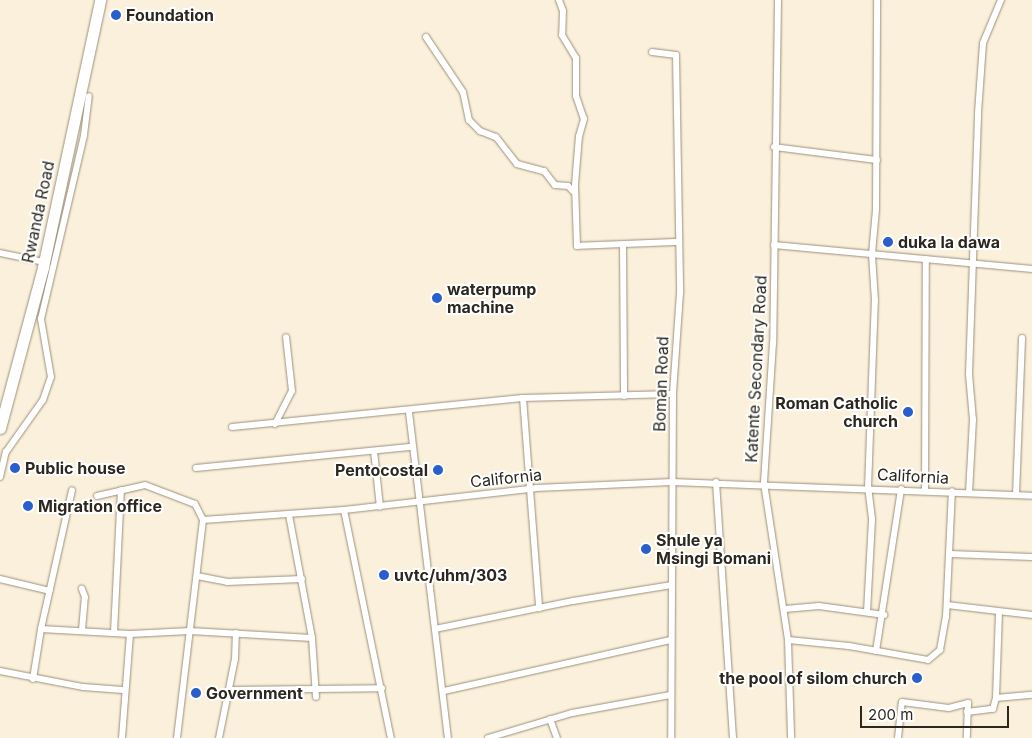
<!DOCTYPE html>
<style>
body{margin:0}
#map{position:relative;width:1032px;height:738px;overflow:hidden;background:#fbf0db;font-family:Inter,sans-serif}
div>[style]{position:absolute}
[style*='--x']{left:calc(var(--x)*1px);top:calc(var(--y)*1px);width:calc(var(--w)*1px);rotate:calc(var(--a)*1deg)}
.roads{filter:drop-shadow(0 0 1px #9a907c) drop-shadow(0 0 1px #9a907c)}
.street>*{height:6px;margin:-3px;padding:0 3px;transform-origin:3px;border-radius:3px;background:#fff}
.highway>*{height:11px;margin:-5.5px;padding:0 5.5px;transform-origin:5.5px;border-radius:5.5px;background:#fff}
.dots>*{width:14px;height:14px;translate:-50% -50%;box-sizing:border-box;border:2px solid #fefffe;border-radius:50%}
span{translate:-50% -50%;white-space:nowrap;text-align:center;line-height:1.15;-webkit-text-stroke:4px #fefffe;paint-order:stroke}
.poi-label{font-size:16px;color:#2c2820;font-weight:700}
.left{translate:0 -50%;text-align:left}
.right{translate:-100% -50%;text-align:right}
.street-label{font-size:16px;color:#2c2820}
.scale{position:absolute;left:860px;top:706px;width:149px;height:22px;box-sizing:border-box;border:2px solid #2c2820;border-top:0;padding-left:6px;font-size:15px;line-height:18px;white-space:nowrap;color:#2c2820;-webkit-text-stroke:4px #fefffe;paint-order:stroke}
</style>
<div id="map">
<div class="roads">
<div class="street">
<div style="--x:559;--y:0;--w:12;--a:70"></div>
<div style="--x:563;--y:11;--w:24;--a:92"></div>
<div style="--x:562;--y:35;--w:27;--a:59"></div>
<div style="--x:576;--y:58;--w:38;--a:90"></div>
<div style="--x:576;--y:96;--w:24;--a:71"></div>
<div style="--x:584;--y:119;--w:18;--a:106"></div>
<div style="--x:579;--y:136;--w:49;--a:94.7"></div>
<div style="--x:575;--y:185;--w:61;--a:88.1"></div>
<div style="--x:577;--y:246;--w:101;--a:-2.3"></div>
<div style="--x:778;--y:0;--w:343;--a:90.8"></div>
<div style="--x:773;--y:343;--w:140;--a:93.7"></div>
<div style="--x:764;--y:483;--w:159;--a:81.3"></div>
<div style="--x:788;--y:640;--w:98;--a:88.2"></div>
<div style="--x:426;--y:37;--w:66;--a:56.1"></div>
<div style="--x:463;--y:92;--w:29;--a:78"></div>
<div style="--x:469;--y:120;--w:16;--a:45"></div>
<div style="--x:480;--y:131;--w:17;--a:21"></div>
<div style="--x:496;--y:137;--w:34;--a:52"></div>
<div style="--x:517;--y:164;--w:28;--a:15"></div>
<div style="--x:544;--y:171;--w:18;--a:52"></div>
<div style="--x:555;--y:185;--w:13;--a:4"></div>
<div style="--x:568;--y:186;--w:10;--a:45"></div>
<div style="--x:652;--y:52;--w:24;--a:7"></div>
<div style="--x:676;--y:55;--w:238;--a:89"></div>
<div style="--x:680;--y:293;--w:101;--a:94"></div>
<div style="--x:673;--y:394;--w:344;--a:90.3"></div>
<div style="--x:774;--y:147;--w:104;--a:7.2"></div>
<div style="--x:623;--y:245;--w:151;--a:89.6"></div>
<div style="--x:774;--y:245;--w:259;--a:5.3"></div>
<div style="--x:0;--y:253;--w:45;--a:11.6"></div>
<div style="--x:523;--y:398;--w:211;--a:85.6"></div>
<div style="--x:409;--y:412;--w:328;--a:83.2"></div>
<div style="--x:275;--y:424;--w:37;--a:-63"></div>
<div style="--x:292;--y:391;--w:54;--a:-96.3"></div>
<div style="--x:232;--y:427;--w:292;--a:-5.7"></div>
<div style="--x:523;--y:398;--w:150;--a:-1.5"></div>
<div style="--x:374;--y:451;--w:56;--a:83.9"></div>
<div style="--x:196;--y:468;--w:217;--a:-5.6"></div>
<div style="--x:0;--y:477;--w:26;--a:-77"></div>
<div style="--x:6;--y:452;--w:64;--a:-54.6"></div>
<div style="--x:43;--y:400;--w:24;--a:-71"></div>
<div style="--x:51;--y:377;--w:59;--a:-99.8"></div>
<div style="--x:41;--y:319;--w:189;--a:-76.8"></div>
<div style="--x:84;--y:135;--w:39;--a:-83"></div>
<div style="--x:716;--y:482;--w:257;--a:86.2"></div>
<div style="--x:925;--y:490;--w:231;--a:-89.8"></div>
<div style="--x:969;--y:493;--w:73;--a:-86.9"></div>
<div style="--x:973;--y:420;--w:46;--a:-95"></div>
<div style="--x:969;--y:374;--w:261;--a:-88"></div>
<div style="--x:978;--y:113;--w:70;--a:-85.9"></div>
<div style="--x:983;--y:43;--w:47;--a:-67.3"></div>
<div style="--x:1016;--y:495;--w:157;--a:-87.8"></div>
<div style="--x:97;--y:496;--w:49;--a:-12.9"></div>
<div style="--x:145;--y:485;--w:53;--a:20.8"></div>
<div style="--x:195;--y:504;--w:18;--a:63"></div>
<div style="--x:344;--y:510;--w:233;--a:78.4"></div>
<div style="--x:289;--y:515;--w:125;--a:79.4"></div>
<div style="--x:312;--y:638;--w:59;--a:86.1"></div>
<div style="--x:950;--y:554;--w:82;--a:2.1"></div>
<div style="--x:197;--y:576;--w:31;--a:11"></div>
<div style="--x:227;--y:582;--w:75;--a:-2.3"></div>
<div style="--x:0;--y:579;--w:51;--a:13.5"></div>
<div style="--x:947;--y:605;--w:86;--a:6.7"></div>
<div style="--x:785;--y:609;--w:34;--a:-5"></div>
<div style="--x:819;--y:606;--w:66;--a:7.9"></div>
<div style="--x:867;--y:612;--w:93;--a:-86.9"></div>
<div style="--x:872;--y:519;--w:31;--a:-97"></div>
<div style="--x:868;--y:488;--w:187;--a:-87.9"></div>
<div style="--x:875;--y:301;--w:47;--a:-93.7"></div>
<div style="--x:872;--y:254;--w:45;--a:-84.9"></div>
<div style="--x:876;--y:209;--w:209;--a:-89.7"></div>
<div style="--x:999;--y:612;--w:86;--a:92"></div>
<div style="--x:996;--y:698;--w:36;--a:-5"></div>
<div style="--x:41;--y:629;--w:142;--a:-77.4"></div>
<div style="--x:435;--y:629;--w:141;--a:-11.5"></div>
<div style="--x:573;--y:601;--w:100;--a:-9.2"></div>
<div style="--x:82;--y:630;--w:33;--a:-85"></div>
<div style="--x:85;--y:597;--w:9;--a:-111"></div>
<div style="--x:114;--y:632;--w:142;--a:-87.2"></div>
<div style="--x:788;--y:640;--w:61;--a:5.6"></div>
<div style="--x:849;--y:646;--w:80;--a:10"></div>
<div style="--x:928;--y:660;--w:16;--a:-40"></div>
<div style="--x:940;--y:650;--w:34;--a:-80"></div>
<div style="--x:946;--y:617;--w:126;--a:-87.3"></div>
<div style="--x:876;--y:651;--w:164;--a:-81.2"></div>
<div style="--x:0;--y:671;--w:85;--a:10.9"></div>
<div style="--x:83;--y:687;--w:40;--a:4.3"></div>
<div style="--x:33;--y:679;--w:51;--a:-80.9"></div>
<div style="--x:41;--y:629;--w:89;--a:3.2"></div>
<div style="--x:130;--y:634;--w:60;--a:-2.9"></div>
<div style="--x:190;--y:631;--w:122;--a:3.3"></div>
<div style="--x:229;--y:690;--w:153;--a:-0.7"></div>
<div style="--x:444;--y:691;--w:232;--a:-12.7"></div>
<div style="--x:967;--y:712;--w:26;--a:-7"></div>
<div style="--x:993;--y:709;--w:11;--a:-75"></div>
<div style="--x:550;--y:719;--w:20;--a:70"></div>
<div style="--x:122;--y:738;--w:104;--a:-85.6"></div>
<div style="--x:177;--y:738;--w:220;--a:-83.2"></div>
<div style="--x:203;--y:520;--w:141;--a:-4.1"></div>
<div style="--x:344;--y:510;--w:193;--a:-6.5"></div>
<div style="--x:536;--y:488;--w:136;--a:-2.5"></div>
<div style="--x:672;--y:482;--w:360;--a:2.2"></div>
<div style="--x:219;--y:738;--w:81;--a:-78.6"></div>
<div style="--x:235;--y:659;--w:26;--a:-88"></div>
<div style="--x:488;--y:738;--w:88;--a:-16.6"></div>
<div style="--x:572;--y:713;--w:100;--a:-10.4"></div>
<div style="--x:898;--y:738;--w:36;--a:-84"></div>
<div style="--x:902;--y:702;--w:47;--a:7.3"></div>
<div style="--x:949;--y:708;--w:20;--a:-15"></div>
<div style="--x:968;--y:703;--w:35;--a:92"></div>
</div>
<div class="highway">
<div style="--x:0;--y:428;--w:167;--a:-75"></div>
<div style="--x:43;--y:267;--w:273;--a:-77.9"></div>
</div>
</div>
<div class="dots">
<div style="left:116px;top:15px;background:#295ecb"></div>
<div style="left:888px;top:242px;background:#295ecb"></div>
<div style="left:437px;top:298px;background:#295ecb"></div>
<div style="left:908px;top:412px;background:#295ecb"></div>
<div style="left:15px;top:468px;background:#295ecb"></div>
<div style="left:438px;top:470px;background:#295ecb"></div>
<div style="left:28px;top:506px;background:#295ecb"></div>
<div style="left:646px;top:549px;background:#295ecb"></div>
<div style="left:384px;top:575px;background:#295ecb"></div>
<div style="left:917px;top:678px;background:#295ecb"></div>
<div style="left:196px;top:693px;background:#295ecb"></div>
</div>
<div class="poi-label">
<span class="left" style="left:126px;top:15px">Foundation</span>
<span class="left" style="left:898px;top:242px">duka la dawa</span>
<span class="left" style="left:447px;top:298px">waterpump<br>machine</span>
<span class="right" style="left:898px;top:412px">Roman Catholic<br>church</span>
<span class="left" style="left:25px;top:468px">Public house</span>
<span class="right" style="left:428px;top:470px">Pentocostal</span>
<span class="left" style="left:38px;top:506px">Migration office</span>
<span class="left" style="left:656px;top:549px">Shule ya<br>Msingi Bomani</span>
<span class="left" style="left:394px;top:575px">uvtc/uhm/303</span>
<span class="right" style="left:907px;top:678px">the pool of silom church</span>
<span class="left" style="left:206px;top:693px">Government</span>
</div>
<div class="street-label">
<span style="left:38px;top:212px;rotate:-78deg">Rwanda Road</span>
<span style="left:756px;top:369px;rotate:-87deg">Katente Secondary Road</span>
<span style="left:661px;top:384px;rotate:-88deg">Boman Road</span>
<span style="left:913px;top:476px;rotate:3deg">California</span>
<span style="left:506px;top:478px;rotate:-6deg">California</span>
</div>
<div class="scale">200 m</div>
</div>
